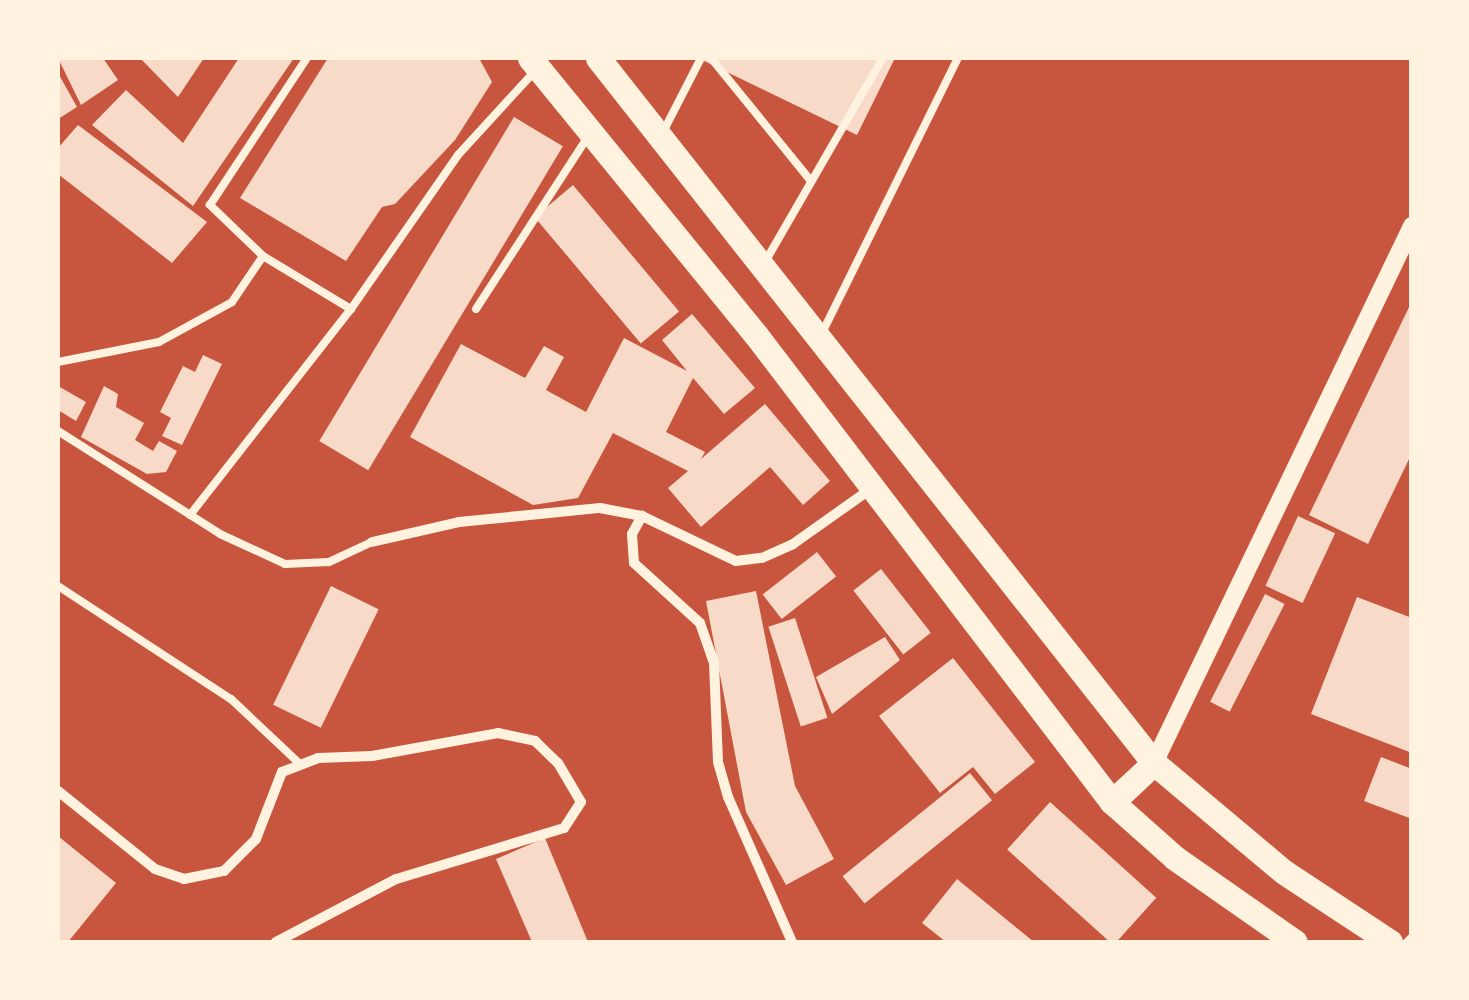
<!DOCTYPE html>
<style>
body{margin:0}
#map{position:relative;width:1469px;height:1000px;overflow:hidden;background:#c8553d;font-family:"IBM Plex Serif",serif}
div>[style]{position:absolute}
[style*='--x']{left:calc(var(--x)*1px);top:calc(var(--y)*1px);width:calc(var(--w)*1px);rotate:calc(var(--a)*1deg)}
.building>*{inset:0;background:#f7dbc8;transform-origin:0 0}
.service>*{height:8px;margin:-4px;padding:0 4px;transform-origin:4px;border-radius:4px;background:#fff3e0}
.minor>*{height:10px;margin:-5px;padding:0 5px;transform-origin:5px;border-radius:5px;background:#fff3e0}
.tertiary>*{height:18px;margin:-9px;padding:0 9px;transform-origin:9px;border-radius:9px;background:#fff3e0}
.trunk>*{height:25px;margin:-12.5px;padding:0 12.5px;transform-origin:12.5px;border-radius:12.5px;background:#fff3e0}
span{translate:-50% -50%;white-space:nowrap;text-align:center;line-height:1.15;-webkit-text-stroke:8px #fff3e0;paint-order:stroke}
.frame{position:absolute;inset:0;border:60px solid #fff3e0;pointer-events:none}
</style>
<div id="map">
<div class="building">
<div style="clip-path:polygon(58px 58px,103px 58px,118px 80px,81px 105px)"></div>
<div style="clip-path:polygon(140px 58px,204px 58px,178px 97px)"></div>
<div style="clip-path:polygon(239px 58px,294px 58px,193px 206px,92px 125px,126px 90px,183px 143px)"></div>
<div style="clip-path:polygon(328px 58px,479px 58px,492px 82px,455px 140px,395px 204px,382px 207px,346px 261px,240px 198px)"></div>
<div style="clip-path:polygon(698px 58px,895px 58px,857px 135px)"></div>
<div style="clip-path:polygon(58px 73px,77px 107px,58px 119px)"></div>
<div style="left:514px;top:117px;width:57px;height:378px;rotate:31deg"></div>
<div style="clip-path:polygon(78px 125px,207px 222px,172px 263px,58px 174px,58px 148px)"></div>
<div style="left:573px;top:185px;width:165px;height:50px;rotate:50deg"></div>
<div style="clip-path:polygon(1412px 301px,1412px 453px,1368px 544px,1309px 515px)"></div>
<div style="clip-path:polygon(692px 314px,755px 388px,724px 414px,693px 378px,666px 432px,705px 452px,701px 459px,765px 404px,830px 481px,803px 505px,770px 467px,701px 527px,668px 488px,688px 471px,613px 433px,578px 498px,533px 505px,410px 437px,461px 344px,525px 378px,544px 346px,564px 357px,546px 390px,586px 412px,624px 338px,687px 371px,662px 340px)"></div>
<div style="clip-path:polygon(203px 355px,222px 364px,182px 445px,162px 436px,171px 418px,160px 412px,183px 366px,195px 372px)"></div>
<div style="clip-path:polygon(58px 386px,86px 402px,76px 421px,58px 410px)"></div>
<div style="clip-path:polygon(104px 386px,118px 394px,116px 407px,144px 423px,135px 440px,153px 451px,159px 441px,177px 451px,166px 472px,147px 474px,81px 437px)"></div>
<div style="left:1298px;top:516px;width:41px;height:77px;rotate:25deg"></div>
<div style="left:817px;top:552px;width:31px;height:69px;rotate:52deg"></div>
<div style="left:881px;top:569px;width:81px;height:35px;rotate:52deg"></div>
<div style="left:331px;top:586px;width:53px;height:132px;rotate:26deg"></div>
<div style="clip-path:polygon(756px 591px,795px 786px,834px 859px,786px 885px,746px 812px,706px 601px)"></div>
<div style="left:1265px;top:594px;width:22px;height:121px;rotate:27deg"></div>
<div style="clip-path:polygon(1357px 597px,1412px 618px,1412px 753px,1311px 714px)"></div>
<div style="left:795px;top:618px;width:105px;height:28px;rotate:72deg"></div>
<div style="clip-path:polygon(885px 637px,900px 660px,832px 714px,816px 677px)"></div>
<div style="clip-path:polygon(953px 658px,1035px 762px,995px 794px,973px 767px,940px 793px,879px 716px)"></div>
<div style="clip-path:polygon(1381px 757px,1412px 769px,1412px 819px,1364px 801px)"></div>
<div style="left:970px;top:773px;width:35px;height:164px;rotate:51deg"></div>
<div style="left:1050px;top:802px;width:143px;height:64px;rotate:42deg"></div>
<div style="clip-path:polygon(58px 836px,116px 883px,68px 942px,58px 942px)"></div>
<div style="clip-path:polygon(545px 838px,588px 942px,532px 942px,496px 859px)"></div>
<div style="clip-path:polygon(957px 879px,1034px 942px,946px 942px,922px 923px)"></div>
</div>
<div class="service">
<div style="--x:711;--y:58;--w:159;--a:50.9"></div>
<div style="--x:662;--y:134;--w:85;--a:-62.8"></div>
<div style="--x:263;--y:256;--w:103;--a:31.1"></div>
<div style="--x:765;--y:262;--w:236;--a:-60"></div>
<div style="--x:476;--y:309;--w:207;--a:-57"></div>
<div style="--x:823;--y:331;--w:305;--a:-63.7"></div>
<div style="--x:58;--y:362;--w:103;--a:-11.2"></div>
<div style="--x:159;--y:342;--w:83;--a:-28.7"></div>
<div style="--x:232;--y:302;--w:55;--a:-56"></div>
<div style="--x:263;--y:256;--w:74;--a:-136.1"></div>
<div style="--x:210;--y:205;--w:176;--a:-56.6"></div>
<div style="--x:58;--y:431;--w:192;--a:32.4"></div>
<div style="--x:220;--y:534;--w:72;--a:24.8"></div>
<div style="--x:285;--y:564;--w:44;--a:-2.6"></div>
<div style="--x:329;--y:562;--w:47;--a:-24.9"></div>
<div style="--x:190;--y:515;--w:261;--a:-52"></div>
<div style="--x:351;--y:309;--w:188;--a:-55.2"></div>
<div style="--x:458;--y:155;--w:114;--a:-47.5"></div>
<div style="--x:58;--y:586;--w:207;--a:33.2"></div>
<div style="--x:231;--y:699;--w:96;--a:43.3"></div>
<div style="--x:1407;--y:942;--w:7;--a:-45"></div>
</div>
<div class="minor">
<div style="--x:372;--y:542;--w:89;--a:-12.9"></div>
<div style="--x:459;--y:522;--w:142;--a:-5.7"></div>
<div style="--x:600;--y:508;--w:43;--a:10.8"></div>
<div style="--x:58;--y:791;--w:124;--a:38.8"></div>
<div style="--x:155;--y:869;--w:31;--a:19"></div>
<div style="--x:184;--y:879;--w:41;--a:-11.3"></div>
<div style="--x:224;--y:871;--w:45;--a:-45"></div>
<div style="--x:256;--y:839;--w:72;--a:-68.8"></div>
<div style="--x:282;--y:772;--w:39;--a:-21"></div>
<div style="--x:318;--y:758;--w:54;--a:-2.1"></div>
<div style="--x:372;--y:756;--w:128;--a:-10.3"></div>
<div style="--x:498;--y:733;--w:38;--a:12"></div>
<div style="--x:535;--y:741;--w:32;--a:44"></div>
<div style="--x:558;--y:763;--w:45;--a:59.5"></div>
<div style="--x:581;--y:802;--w:31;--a:123"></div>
<div style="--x:564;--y:828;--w:176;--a:163.1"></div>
<div style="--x:396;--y:879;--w:136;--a:152.3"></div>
<div style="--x:792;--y:942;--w:158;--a:-113.8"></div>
<div style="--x:728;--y:797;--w:36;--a:-106"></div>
<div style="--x:718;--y:762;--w:99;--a:-92.3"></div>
<div style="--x:714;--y:663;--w:42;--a:-109.3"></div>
<div style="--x:700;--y:623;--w:89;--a:-137.7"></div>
<div style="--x:634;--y:563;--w:29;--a:-94"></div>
<div style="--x:632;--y:534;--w:21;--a:-61"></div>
<div style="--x:642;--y:516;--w:104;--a:25.6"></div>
<div style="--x:736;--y:561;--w:26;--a:-7"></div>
<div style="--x:762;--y:558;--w:34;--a:-24"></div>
<div style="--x:793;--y:544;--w:97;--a:-35.3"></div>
</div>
<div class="tertiary">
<div style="--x:1154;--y:763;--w:596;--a:-64.34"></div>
</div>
<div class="trunk">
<div style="--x:530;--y:58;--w:357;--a:50.8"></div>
<div style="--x:756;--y:335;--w:587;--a:52.68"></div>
<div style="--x:1112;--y:802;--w:84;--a:41.6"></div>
<div style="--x:1175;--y:858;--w:146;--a:35"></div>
<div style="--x:598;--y:58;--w:898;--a:51.74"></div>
<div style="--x:1154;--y:763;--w:170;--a:40"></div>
<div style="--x:1284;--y:872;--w:127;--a:33.4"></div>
<div style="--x:1112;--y:802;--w:57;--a:-42.9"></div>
</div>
<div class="frame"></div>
</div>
